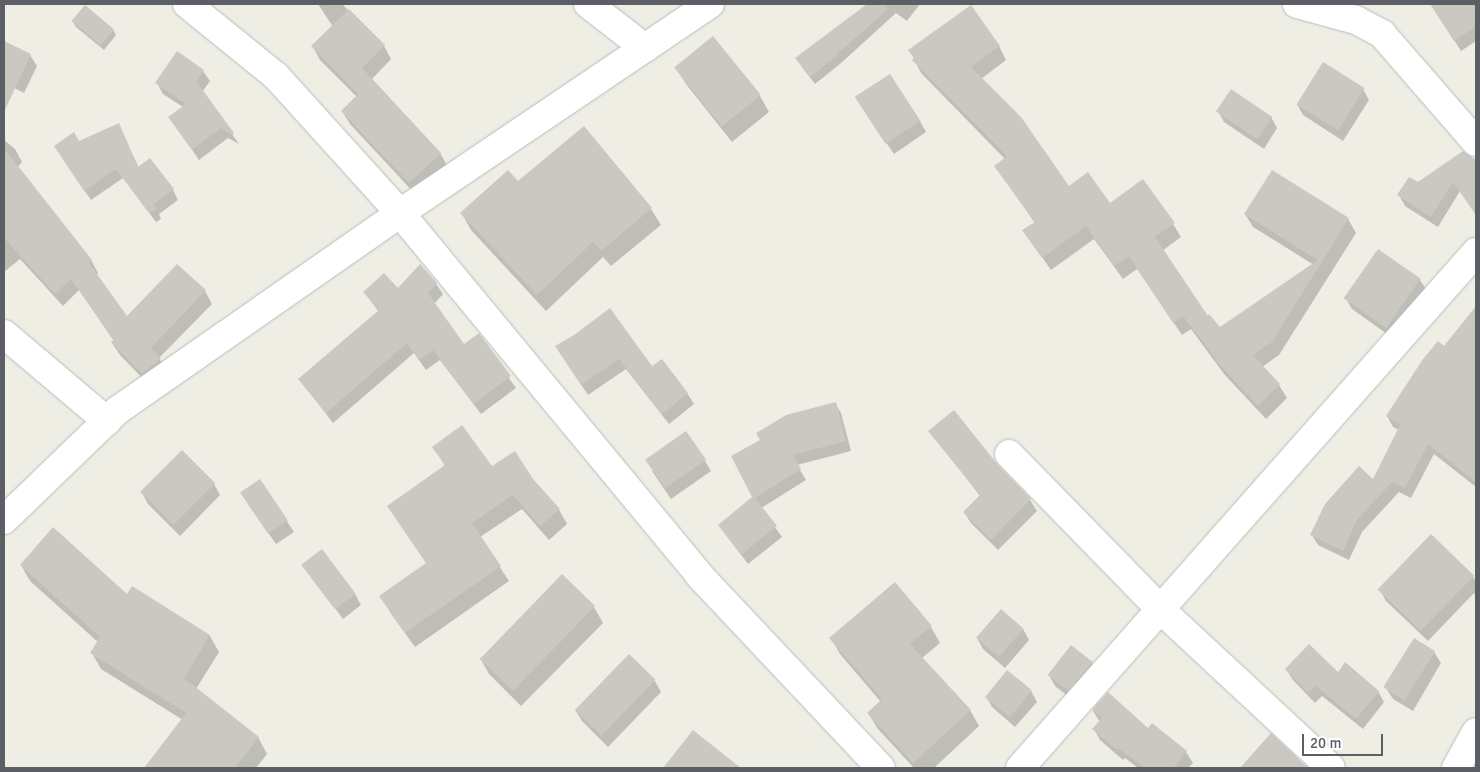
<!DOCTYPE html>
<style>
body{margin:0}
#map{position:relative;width:1480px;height:772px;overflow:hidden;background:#efeee4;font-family:Signika,sans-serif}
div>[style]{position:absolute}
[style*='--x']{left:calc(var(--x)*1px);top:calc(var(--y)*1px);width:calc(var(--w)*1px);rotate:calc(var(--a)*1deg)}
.shadow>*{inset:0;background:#0003}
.building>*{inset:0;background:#cac8c1;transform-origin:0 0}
.roads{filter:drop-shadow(0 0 1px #b9bbc0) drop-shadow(0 0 1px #b9bbc0)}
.minor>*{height:28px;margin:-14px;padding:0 14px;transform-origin:14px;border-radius:14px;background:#fff}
span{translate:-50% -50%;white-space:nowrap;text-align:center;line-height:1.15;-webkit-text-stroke:4.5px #fff;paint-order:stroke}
.frame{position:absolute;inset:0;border:5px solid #5c5f65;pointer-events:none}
.scale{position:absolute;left:1302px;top:734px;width:81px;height:22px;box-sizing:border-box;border:2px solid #5c5f65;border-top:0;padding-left:6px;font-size:15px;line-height:18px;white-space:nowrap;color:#5c5f65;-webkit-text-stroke:4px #fff;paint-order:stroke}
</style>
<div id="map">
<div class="shadow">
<div style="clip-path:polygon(318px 4px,342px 4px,384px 46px,391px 59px,372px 79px,440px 153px,448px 167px,417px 196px,350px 124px,342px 111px,357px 97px,320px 60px,313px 47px,333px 27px)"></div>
<div style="clip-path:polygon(868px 4px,920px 4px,907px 21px,896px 13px,840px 64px,815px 84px,801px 66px)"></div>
<div style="clip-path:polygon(1438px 4px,1476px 4px,1476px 41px,1461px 51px,1433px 7px)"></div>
<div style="clip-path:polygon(73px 22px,113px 30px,116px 35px,104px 50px,76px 27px)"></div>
<div style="clip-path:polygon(4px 42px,30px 55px,37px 66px,24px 93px,4px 83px)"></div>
<div style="clip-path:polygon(999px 46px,1006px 60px,981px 79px,1069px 188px,1110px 205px,1173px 224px,1181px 237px,1162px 251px,1207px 318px,1220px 329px,1314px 265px,1253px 227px,1245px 214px,1348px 219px,1356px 233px,1279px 355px,1262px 367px,1279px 385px,1287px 398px,1266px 419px,1224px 374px,1191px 329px,1182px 335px,1137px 269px,1123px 279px,1094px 239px,1051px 270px,1024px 231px,1035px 223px,995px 166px,1005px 159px,921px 73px,910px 51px)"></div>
<div style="clip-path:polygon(676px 68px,760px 96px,769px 112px,732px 142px,686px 84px)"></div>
<div style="clip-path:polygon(203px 71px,210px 81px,202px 92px,239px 144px,228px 138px,199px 160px,170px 117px,183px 107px,163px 94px,157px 83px)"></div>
<div style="clip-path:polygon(1363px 89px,1369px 100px,1343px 141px,1303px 115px,1297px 104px)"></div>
<div style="clip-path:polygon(863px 109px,920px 121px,926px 132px,894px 154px)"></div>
<div style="clip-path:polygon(1218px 111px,1271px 117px,1277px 128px,1264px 149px,1224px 122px)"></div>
<div style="clip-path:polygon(118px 125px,139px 168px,173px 190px,178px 200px,159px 214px,161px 219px,156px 222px,123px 178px,91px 200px,61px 156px)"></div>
<div style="clip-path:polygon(584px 128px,651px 209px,661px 225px,611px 266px,603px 257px,546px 311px,471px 230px,462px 214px,518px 183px)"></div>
<div style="clip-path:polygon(4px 140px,15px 149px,22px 162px,18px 167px,91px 260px,98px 273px,96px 275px,127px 318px,205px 291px,212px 304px,159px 358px,167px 371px,150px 386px,120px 355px,112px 343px,114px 341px,79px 290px,63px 306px,20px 259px,4px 272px,4px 195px,11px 189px,4px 183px)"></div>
<div style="clip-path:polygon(1463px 152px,1476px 162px,1476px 215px,1460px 191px,1438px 227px,1405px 206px,1399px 195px)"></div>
<div style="clip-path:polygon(1420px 280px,1427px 291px,1394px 339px,1352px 309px,1346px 299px)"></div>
<div style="clip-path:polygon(436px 284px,443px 294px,434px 304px,464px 346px,478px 335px,516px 388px,481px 414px,440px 360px,426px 370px,414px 353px,333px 423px,300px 380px,379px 312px,365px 293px)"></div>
<div style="clip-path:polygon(1476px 308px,1476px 487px,1434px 454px,1411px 498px,1399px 492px,1362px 532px,1349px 560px,1318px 545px,1312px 535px,1373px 481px,1399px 430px,1393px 427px,1387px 416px)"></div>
<div style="clip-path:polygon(575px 336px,652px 368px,687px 393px,694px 404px,669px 424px,626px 369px,588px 395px,563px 357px)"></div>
<div style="clip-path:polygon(835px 403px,841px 413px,851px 451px,797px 465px,806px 480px,761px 508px,782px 537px,748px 564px,719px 525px,754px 497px)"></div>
<div style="clip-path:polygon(930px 431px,997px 466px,1030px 500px,1037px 511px,998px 550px,971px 523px,964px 512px,980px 496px)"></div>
<div style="clip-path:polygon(434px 447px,532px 480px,559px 510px,567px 524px,549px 540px,522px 509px,480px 537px,509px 581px,415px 647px,389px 611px,427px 564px,388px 506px,445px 466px)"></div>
<div style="clip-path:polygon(182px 452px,214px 484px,220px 495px,180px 536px,148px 504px,142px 493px)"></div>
<div style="clip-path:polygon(705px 461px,711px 471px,671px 499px,652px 471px)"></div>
<div style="clip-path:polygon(260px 480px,294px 532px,276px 544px,248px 504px)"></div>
<div style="clip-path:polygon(21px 565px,127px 596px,132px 588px,210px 636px,219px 652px,196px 689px,258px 737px,267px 754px,256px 768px,145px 768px,183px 720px,101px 669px,92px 653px,98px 642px,30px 581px)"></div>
<div style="clip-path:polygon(303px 565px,355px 594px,361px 605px,343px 619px)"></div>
<div style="clip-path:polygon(1473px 577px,1475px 580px,1476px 578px,1476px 597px,1474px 593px,1428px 641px,1386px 601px,1380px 590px)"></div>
<div style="clip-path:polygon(594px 607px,603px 623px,521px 706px,489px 674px,480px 658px)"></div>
<div style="clip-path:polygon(931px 627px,940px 643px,922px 658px,970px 710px,979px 726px,934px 768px,914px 768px,878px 729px,868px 713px,881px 702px,840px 654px,831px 638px)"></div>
<div style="clip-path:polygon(1023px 629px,1029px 640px,1005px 668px,983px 649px,977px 638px)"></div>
<div style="clip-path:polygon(1434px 652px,1441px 663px,1413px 711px,1393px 699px,1386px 688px)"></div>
<div style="clip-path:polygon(1092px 663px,1098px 674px,1074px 701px,1055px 686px,1049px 675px)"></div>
<div style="clip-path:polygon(1286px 669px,1338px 674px,1378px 691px,1384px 702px,1363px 729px,1322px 696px,1315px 703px,1293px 680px)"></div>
<div style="clip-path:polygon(655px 681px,661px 692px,608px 747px,582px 721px,576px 711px)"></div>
<div style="clip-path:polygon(1031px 691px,1037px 702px,1015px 727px,992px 707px,986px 696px)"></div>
<div style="clip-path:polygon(1093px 711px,1148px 730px,1152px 725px,1186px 752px,1193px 763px,1188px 768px,1138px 768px,1125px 758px,1123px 760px,1100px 740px,1094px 729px,1100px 722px)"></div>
<div style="clip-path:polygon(694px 732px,729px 760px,734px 768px,664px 768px)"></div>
<div style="clip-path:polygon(1271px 735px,1306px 768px,1241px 768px)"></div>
</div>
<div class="building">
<div style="clip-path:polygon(867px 4px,883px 4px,888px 9px,836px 55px,837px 56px,810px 77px,795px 58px)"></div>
<div style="clip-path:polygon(1430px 4px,1476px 4px,1476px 26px,1454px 41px)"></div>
<div style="left:85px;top:5px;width:38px;height:21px;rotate:40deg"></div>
<div style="clip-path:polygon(971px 5px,1000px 46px,971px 67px,1021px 117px,1069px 186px,1088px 172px,1110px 203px,1143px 179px,1175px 223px,1155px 237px,1208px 316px,1209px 314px,1220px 327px,1318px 260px,1244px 214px,1272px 170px,1349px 218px,1272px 342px,1253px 355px,1280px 384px,1258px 406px,1215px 360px,1216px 359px,1183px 316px,1173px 323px,1129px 256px,1114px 266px,1086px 226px,1042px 258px,1022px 230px,1035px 222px,994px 166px,1007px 156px,912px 60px,914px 58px,908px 50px)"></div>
<div style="clip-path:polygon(349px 9px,385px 45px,362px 68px,441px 153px,409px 183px,341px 111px,358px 94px,311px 46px)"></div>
<div style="left:713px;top:36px;width:76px;height:50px;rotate:51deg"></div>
<div style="clip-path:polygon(4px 41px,31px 54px,4px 112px)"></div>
<div style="clip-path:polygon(177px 51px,204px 70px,196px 81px,234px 133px,232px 135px,221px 128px,192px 150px,168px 117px,186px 104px,155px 83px)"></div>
<div style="left:1323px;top:62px;width:49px;height:50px;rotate:32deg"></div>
<div style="left:890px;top:74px;width:56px;height:42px;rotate:57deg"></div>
<div style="left:1231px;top:89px;width:50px;height:27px;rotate:34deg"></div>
<div style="clip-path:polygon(119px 123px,138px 167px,150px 158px,174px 189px,154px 204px,157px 209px,149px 213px,116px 169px,84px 191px,54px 146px,74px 132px,79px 141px)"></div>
<div style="clip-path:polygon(584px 126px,652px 208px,601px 251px,593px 242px,537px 295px,460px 213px,508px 170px,518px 181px)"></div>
<div style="clip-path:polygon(4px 148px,92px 260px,89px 263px,127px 316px,177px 264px,206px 290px,151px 348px,161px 358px,142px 374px,111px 342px,114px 340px,71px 279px,55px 294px,4px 238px)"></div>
<div style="clip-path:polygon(1463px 151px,1476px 160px,1476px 215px,1453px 182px,1431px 217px,1397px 195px,1409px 177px,1418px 182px)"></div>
<div style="left:1378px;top:249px;width:52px;height:60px;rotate:35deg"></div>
<div style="clip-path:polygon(420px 264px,437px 283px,428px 293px,464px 344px,479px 333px,511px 376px,474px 404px,433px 350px,419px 360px,407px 343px,326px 413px,298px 379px,379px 310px,363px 292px,384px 273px,398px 288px)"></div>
<div style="clip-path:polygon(1476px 306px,1476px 482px,1428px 444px,1405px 488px,1392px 482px,1356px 521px,1343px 551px,1310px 535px,1325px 504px,1359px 466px,1373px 479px,1400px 425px,1386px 416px,1423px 359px,1438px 341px,1444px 346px)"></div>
<div style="clip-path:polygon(610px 308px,652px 366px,662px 359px,688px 393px,662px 414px,619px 359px,581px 385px,555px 346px,574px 335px)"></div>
<div style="clip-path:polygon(836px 402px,846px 441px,793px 455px,801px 469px,755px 498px,777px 526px,741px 555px,718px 525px,752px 497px,731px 456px,760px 440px,756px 433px,786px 415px)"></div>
<div style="clip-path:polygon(954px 410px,998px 465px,1031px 499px,991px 540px,963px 512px,980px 495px,928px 431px)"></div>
<div style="clip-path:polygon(462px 425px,492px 466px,515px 451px,533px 479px,560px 509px,540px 526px,513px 495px,472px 523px,501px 566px,405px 633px,379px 596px,426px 563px,387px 506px,445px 465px,432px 447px)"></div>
<div style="left:686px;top:431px;width:35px;height:50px;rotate:55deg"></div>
<div style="left:182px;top:450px;width:47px;height:59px;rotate:45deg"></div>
<div style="left:260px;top:479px;width:50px;height:24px;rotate:56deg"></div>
<div style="clip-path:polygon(53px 527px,127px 594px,132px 586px,210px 635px,184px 678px,259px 737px,235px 768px,144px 768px,186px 713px,90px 653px,100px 637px,20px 565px)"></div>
<div style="left:1431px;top:534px;width:60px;height:77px;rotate:44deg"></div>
<div style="left:322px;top:549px;width:56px;height:26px;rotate:53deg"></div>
<div style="left:562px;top:574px;width:46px;height:118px;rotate:44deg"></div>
<div style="clip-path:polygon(895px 582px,932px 626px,910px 644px,971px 710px,913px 763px,867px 713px,882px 699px,829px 638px)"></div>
<div style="left:1001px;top:609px;width:30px;height:38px;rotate:41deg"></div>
<div style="left:1414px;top:638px;width:25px;height:58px;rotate:32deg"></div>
<div style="clip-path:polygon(1309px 644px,1338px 672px,1345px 662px,1379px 691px,1356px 719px,1316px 686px,1308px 693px,1285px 669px)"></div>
<div style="left:1071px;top:645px;width:28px;height:38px;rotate:38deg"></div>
<div style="left:629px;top:654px;width:37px;height:78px;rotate:44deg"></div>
<div style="left:1007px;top:670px;width:32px;height:35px;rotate:39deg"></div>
<div style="clip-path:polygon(1108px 692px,1148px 728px,1152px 723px,1187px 751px,1174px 768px,1145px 768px,1118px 748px,1117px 750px,1092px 729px,1102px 718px,1092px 710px)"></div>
<div style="clip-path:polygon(693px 730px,741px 768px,663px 768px)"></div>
<div style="clip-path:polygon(1271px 733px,1308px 768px,1240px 768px)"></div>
</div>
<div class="roads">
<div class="minor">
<div style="--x:187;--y:4;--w:114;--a:39"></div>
<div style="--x:276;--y:76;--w:185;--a:47.9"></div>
<div style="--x:400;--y:213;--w:470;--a:50.4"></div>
<div style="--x:699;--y:575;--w:265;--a:46.7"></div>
<div style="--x:588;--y:4;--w:72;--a:37.7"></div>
<div style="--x:1297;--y:4;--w:61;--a:15.2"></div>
<div style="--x:1356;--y:20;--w:30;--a:28"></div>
<div style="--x:1382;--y:34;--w:143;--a:49"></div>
<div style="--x:4;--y:334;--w:135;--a:40.2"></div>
<div style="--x:1009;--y:454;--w:216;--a:45.7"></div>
<div style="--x:1160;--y:609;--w:233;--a:42.9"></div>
<div style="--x:4;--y:520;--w:158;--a:-44"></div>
<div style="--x:118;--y:410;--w:344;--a:-34.9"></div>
<div style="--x:400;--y:213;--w:374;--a:-34"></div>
<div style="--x:1020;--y:768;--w:689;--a:-48.53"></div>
<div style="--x:1456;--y:768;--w:41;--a:-60.9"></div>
</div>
</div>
<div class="frame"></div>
<div class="scale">20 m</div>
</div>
